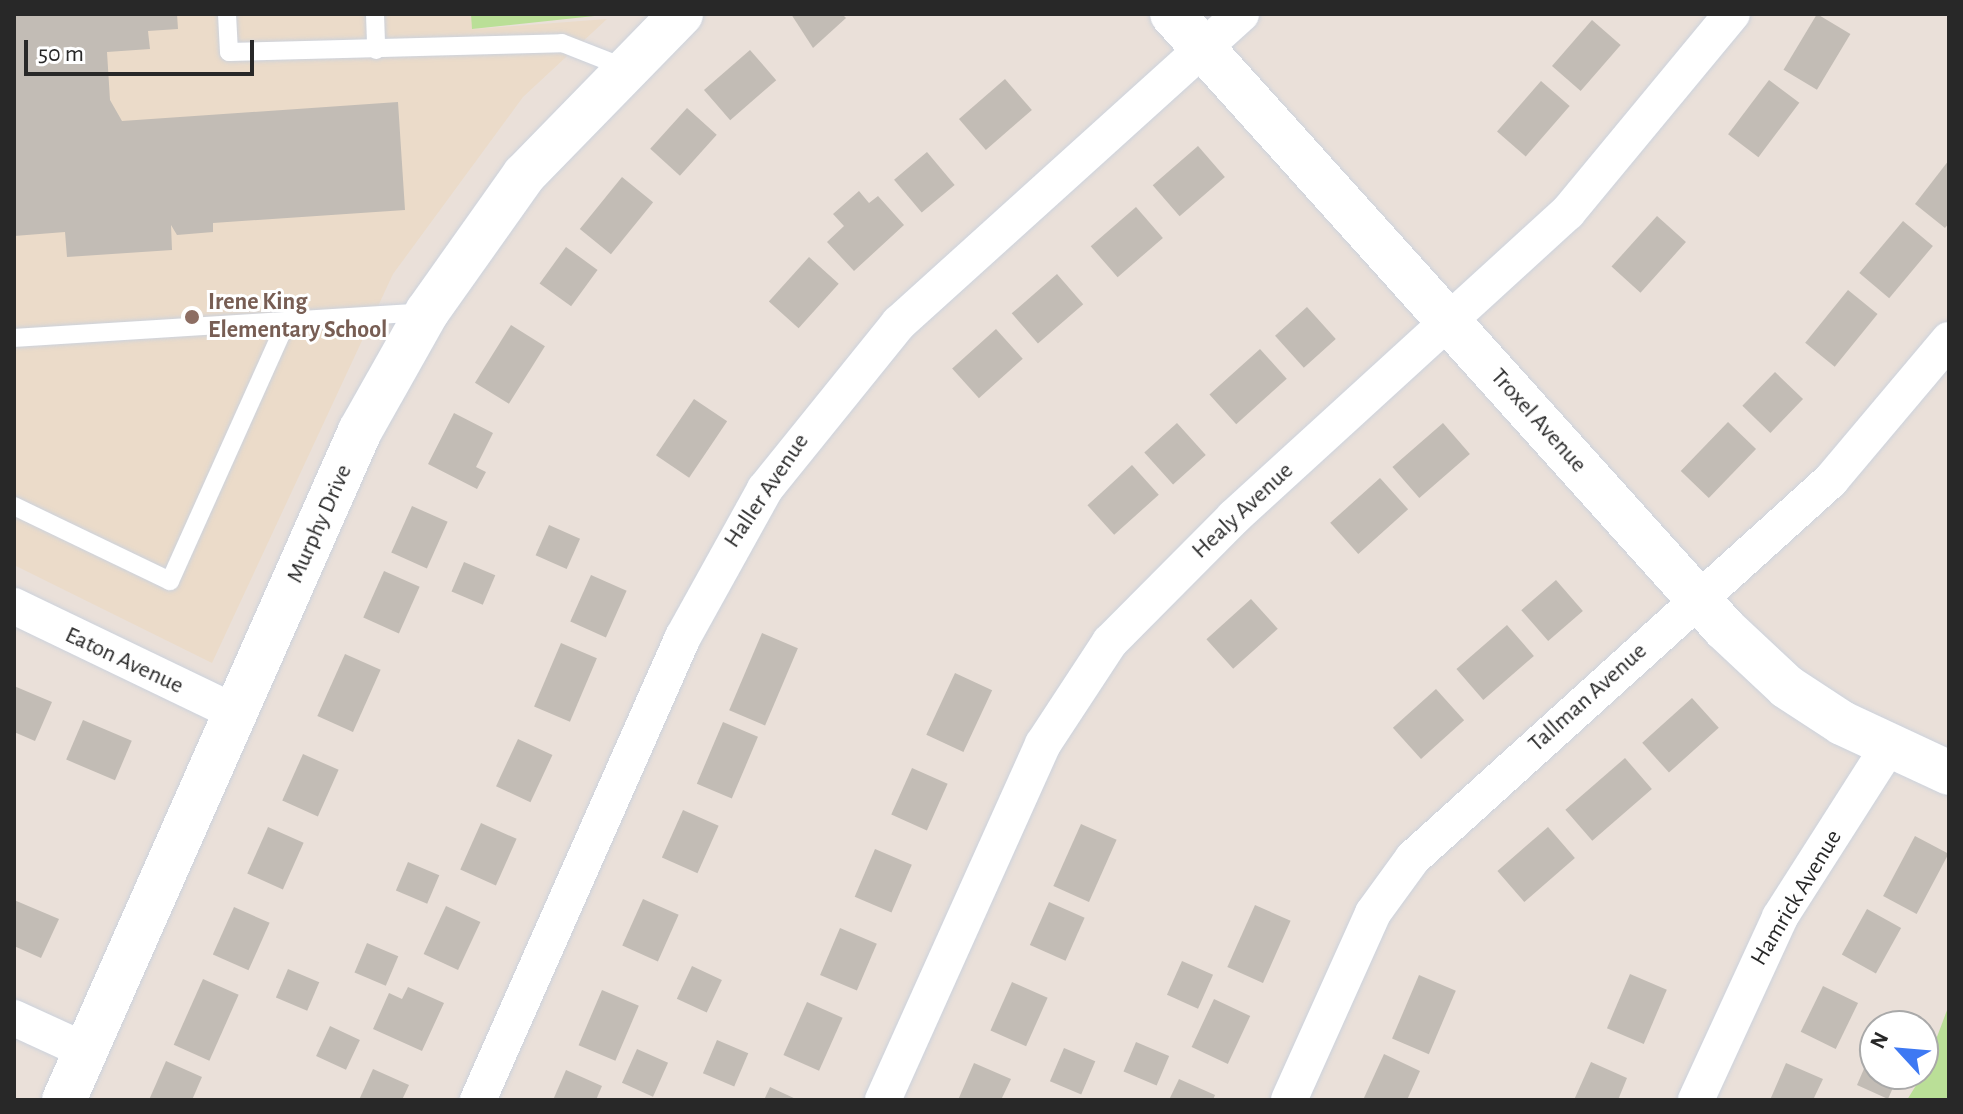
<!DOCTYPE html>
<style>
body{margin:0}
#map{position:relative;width:1963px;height:1114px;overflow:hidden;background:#eae0d9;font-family:"Alegreya Sans",sans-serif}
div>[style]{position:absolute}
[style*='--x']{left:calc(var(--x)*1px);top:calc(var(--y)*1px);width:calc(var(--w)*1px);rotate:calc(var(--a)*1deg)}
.education>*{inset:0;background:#ebdbc9}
.green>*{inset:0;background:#badf97}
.building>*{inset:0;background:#c2bcb5;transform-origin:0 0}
.roads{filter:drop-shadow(0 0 2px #ccd2dc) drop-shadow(0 0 2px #ccd2dc)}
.service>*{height:18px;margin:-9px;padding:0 9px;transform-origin:9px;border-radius:9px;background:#fff}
.minor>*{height:36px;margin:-18px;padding:0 18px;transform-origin:18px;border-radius:18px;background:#fff}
.tertiary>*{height:44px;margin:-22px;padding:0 22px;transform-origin:22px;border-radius:22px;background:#fff}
.dots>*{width:22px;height:22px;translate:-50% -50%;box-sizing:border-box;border:4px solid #fff;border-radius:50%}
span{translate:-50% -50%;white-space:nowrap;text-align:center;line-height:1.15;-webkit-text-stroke:6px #fff;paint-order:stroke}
.education-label{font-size:24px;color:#785e54;font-weight:700}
.left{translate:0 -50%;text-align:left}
.street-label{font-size:24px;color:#282828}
.frame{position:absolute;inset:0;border:16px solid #282828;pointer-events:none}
.north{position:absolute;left:1859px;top:1010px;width:80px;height:80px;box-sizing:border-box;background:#fff;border:2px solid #a9a9a9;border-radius:50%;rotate:296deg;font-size:22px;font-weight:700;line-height:32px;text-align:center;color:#282828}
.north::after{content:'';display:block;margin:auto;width:28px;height:36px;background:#3e79f3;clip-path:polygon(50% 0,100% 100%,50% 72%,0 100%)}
.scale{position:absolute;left:24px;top:40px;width:230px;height:36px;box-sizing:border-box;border:4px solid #282828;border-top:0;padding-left:10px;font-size:24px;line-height:28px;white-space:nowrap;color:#282828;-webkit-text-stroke:6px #fff;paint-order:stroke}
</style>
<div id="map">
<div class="education">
<div style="clip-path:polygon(14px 14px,471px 14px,473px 29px,607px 19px,523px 97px,393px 274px,212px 663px,14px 565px)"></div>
</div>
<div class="green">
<div style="clip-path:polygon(471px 14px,613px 14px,472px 29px)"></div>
<div style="clip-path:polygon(1949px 1005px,1949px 1100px,1907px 1100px,1923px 1074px)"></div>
</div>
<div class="building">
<div style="clip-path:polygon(14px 14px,177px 14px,178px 29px,148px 31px,150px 49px,107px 52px,110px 100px,122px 121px,398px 102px,405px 210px,213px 223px,213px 232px,177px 235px,171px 225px,172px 250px,67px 257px,65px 232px,14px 236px)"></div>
<div style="clip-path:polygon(791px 14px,842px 14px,846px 18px,813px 48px)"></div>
<div style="left:1817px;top:14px;width:39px;height:65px;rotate:31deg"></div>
<div style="left:1592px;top:20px;width:38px;height:61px;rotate:41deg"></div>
<div style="left:750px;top:50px;width:40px;height:61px;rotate:49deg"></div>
<div style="left:1005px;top:79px;width:41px;height:61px;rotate:49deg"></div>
<div style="left:1769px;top:80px;width:38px;height:68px;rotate:37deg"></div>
<div style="left:1541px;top:81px;width:38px;height:67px;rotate:41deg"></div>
<div style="left:687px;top:108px;width:40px;height:55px;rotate:42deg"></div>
<div style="left:1198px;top:146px;width:41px;height:60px;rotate:49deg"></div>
<div style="left:927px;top:152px;width:43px;height:43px;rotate:50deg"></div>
<div style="clip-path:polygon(1949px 160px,1949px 223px,1945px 228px,1915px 204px)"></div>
<div style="left:622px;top:177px;width:40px;height:67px;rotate:39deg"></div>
<div style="clip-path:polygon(859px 191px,869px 203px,878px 196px,904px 225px,854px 271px,827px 242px,844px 226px,833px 214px)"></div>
<div style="left:1136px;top:207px;width:41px;height:60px;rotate:49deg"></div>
<div style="left:1657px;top:216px;width:39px;height:68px;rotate:42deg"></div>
<div style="left:1903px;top:221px;width:39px;height:68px;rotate:40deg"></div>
<div style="left:566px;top:247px;width:39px;height:45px;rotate:36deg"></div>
<div style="left:809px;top:257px;width:40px;height:60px;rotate:42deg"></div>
<div style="left:1057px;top:274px;width:40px;height:60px;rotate:49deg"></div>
<div style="left:1848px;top:290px;width:38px;height:68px;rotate:39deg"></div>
<div style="left:1307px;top:307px;width:43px;height:43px;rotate:48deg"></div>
<div style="left:511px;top:325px;width:40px;height:68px;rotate:32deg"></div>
<div style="left:996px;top:329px;width:40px;height:59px;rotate:48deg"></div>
<div style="left:1260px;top:349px;width:40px;height:68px;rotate:48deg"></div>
<div style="left:1775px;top:372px;width:39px;height:47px;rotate:44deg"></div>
<div style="left:694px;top:399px;width:40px;height:68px;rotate:34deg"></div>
<div style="clip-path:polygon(454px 413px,493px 433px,476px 467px,486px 472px,477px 489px,428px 464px)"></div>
<div style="left:1728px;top:422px;width:39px;height:68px;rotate:44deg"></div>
<div style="left:1177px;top:423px;width:43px;height:44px;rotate:48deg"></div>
<div style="left:1443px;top:423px;width:41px;height:67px;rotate:49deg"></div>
<div style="left:1132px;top:465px;width:40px;height:60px;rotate:48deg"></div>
<div style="left:1380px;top:478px;width:42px;height:67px;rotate:48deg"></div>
<div style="left:412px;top:506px;width:39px;height:51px;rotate:24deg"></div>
<div style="left:549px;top:525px;width:34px;height:33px;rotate:24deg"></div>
<div style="left:464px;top:562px;width:34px;height:32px;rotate:23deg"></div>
<div style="left:384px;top:571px;width:39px;height:51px;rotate:24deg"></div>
<div style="left:591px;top:575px;width:39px;height:51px;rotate:24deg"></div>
<div style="left:1556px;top:580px;width:41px;height:46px;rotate:49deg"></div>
<div style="left:1251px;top:599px;width:40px;height:60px;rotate:48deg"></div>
<div style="left:1507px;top:625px;width:41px;height:67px;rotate:49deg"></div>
<div style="left:762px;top:633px;width:39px;height:84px;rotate:23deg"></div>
<div style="left:561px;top:643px;width:39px;height:69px;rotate:23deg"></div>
<div style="left:345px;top:654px;width:39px;height:68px;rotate:24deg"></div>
<div style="left:955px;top:673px;width:41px;height:68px;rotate:25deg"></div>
<div style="clip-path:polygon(14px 686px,52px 702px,35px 741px,14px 732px)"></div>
<div style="left:1436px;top:689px;width:42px;height:58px;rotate:48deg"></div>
<div style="left:1692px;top:698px;width:40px;height:67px;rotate:48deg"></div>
<div style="left:83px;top:720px;width:53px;height:43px;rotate:23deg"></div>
<div style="left:723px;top:722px;width:38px;height:67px;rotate:23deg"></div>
<div style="left:518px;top:739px;width:38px;height:52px;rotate:25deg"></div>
<div style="left:303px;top:754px;width:39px;height:51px;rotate:24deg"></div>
<div style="left:1625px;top:758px;width:41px;height:79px;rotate:49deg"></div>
<div style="left:912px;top:768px;width:39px;height:51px;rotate:24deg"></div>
<div style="left:683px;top:810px;width:39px;height:52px;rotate:24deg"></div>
<div style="left:481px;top:823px;width:39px;height:51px;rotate:24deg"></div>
<div style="left:1081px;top:824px;width:39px;height:68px;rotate:24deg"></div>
<div style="left:268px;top:827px;width:39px;height:51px;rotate:24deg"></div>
<div style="left:1548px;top:827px;width:41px;height:67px;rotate:49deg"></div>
<div style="left:1915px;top:836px;width:38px;height:68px;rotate:28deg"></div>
<div style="left:875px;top:849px;width:40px;height:52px;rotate:23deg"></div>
<div style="left:408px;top:862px;width:34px;height:31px;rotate:23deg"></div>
<div style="left:643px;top:899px;width:39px;height:51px;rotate:24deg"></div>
<div style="clip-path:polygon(14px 900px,59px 919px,41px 958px,14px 946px)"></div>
<div style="left:1049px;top:902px;width:39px;height:47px;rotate:24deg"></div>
<div style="left:1255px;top:905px;width:39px;height:68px;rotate:24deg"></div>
<div style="left:446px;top:906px;width:38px;height:53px;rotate:25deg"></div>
<div style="left:234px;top:907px;width:39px;height:52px;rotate:24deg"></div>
<div style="left:1867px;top:909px;width:39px;height:52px;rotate:29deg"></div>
<div style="left:840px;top:928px;width:40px;height:51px;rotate:23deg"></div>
<div style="left:367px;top:943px;width:34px;height:32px;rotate:23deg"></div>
<div style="left:1182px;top:961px;width:34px;height:37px;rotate:24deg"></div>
<div style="left:692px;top:966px;width:33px;height:36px;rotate:25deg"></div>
<div style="left:288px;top:969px;width:34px;height:31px;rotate:23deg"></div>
<div style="left:1630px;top:974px;width:40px;height:59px;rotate:23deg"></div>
<div style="left:1419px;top:975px;width:40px;height:69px;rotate:23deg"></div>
<div style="left:203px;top:979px;width:39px;height:72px;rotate:24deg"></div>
<div style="left:1012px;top:982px;width:39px;height:53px;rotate:24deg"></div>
<div style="left:1823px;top:986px;width:39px;height:51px;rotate:26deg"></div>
<div style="clip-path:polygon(408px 987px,444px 1003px,422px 1051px,373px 1029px,389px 993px,402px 999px)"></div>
<div style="left:602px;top:990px;width:40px;height:60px;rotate:23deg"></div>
<div style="left:1214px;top:999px;width:40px;height:53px;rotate:25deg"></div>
<div style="left:807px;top:1002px;width:39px;height:58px;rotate:24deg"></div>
<div style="left:330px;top:1026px;width:33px;height:33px;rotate:25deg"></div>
<div style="left:717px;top:1040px;width:34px;height:36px;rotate:23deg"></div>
<div style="left:1136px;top:1042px;width:36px;height:32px;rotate:23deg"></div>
<div style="left:1064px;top:1048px;width:34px;height:36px;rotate:23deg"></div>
<div style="left:637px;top:1049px;width:34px;height:37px;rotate:24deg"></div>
<div style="clip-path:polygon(1384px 1054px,1420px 1071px,1407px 1100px,1363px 1100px)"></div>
<div style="clip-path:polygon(1869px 1057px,1875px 1074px,1899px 1074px,1888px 1099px,1857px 1085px)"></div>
<div style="clip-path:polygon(166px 1061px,202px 1077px,192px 1100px,149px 1100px)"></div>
<div style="clip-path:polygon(1591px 1062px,1627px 1078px,1618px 1100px,1574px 1100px)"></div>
<div style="clip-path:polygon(974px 1063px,1011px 1079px,1001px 1100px,958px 1100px)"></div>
<div style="clip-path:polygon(1786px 1063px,1823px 1079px,1813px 1100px,1770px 1100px)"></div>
<div style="clip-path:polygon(373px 1069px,409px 1085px,402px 1100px,359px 1100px)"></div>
<div style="clip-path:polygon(566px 1070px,602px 1086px,596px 1100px,553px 1100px)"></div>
<div style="clip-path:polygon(1179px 1079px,1215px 1095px,1213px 1100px,1169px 1100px)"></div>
<div style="clip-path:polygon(770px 1087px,798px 1100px,764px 1100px)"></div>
</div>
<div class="roads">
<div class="service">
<div style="--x:227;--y:14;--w:38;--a:87"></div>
<div style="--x:229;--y:52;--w:333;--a:-1.5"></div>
<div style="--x:562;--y:43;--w:66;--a:21.5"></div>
<div style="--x:375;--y:14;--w:36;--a:88"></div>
<div style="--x:14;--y:338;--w:411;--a:-3.6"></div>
<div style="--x:14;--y:506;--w:173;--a:25.7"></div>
<div style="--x:170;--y:581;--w:281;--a:-65.8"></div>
</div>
<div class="minor">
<div style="--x:14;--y:606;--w:246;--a:25.7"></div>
<div style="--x:14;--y:1018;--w:79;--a:24.6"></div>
<div style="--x:478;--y:1100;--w:506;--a:-66.12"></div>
<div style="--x:683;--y:637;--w:169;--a:-61"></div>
<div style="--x:765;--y:489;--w:213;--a:-51.1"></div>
<div style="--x:899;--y:323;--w:461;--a:-42.1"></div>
<div style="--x:883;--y:1100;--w:390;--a:-65.8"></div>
<div style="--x:1043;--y:744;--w:122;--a:-56.7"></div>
<div style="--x:1110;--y:642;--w:176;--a:-45.2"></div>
<div style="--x:1234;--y:517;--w:452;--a:-42.4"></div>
<div style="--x:1568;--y:212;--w:257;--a:-50.4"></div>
<div style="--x:1289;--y:1100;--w:205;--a:-65.8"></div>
<div style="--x:1373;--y:913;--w:68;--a:-54"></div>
<div style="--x:1413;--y:858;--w:564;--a:-42.12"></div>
<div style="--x:1831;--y:480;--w:183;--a:-49.9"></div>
<div style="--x:1696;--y:1100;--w:201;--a:-65.3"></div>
<div style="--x:1780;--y:917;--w:203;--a:-57.5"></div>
</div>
<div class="tertiary">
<div style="--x:1172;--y:14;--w:826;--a:48.04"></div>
<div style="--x:1724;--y:628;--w:86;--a:43.1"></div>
<div style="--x:1787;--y:687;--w:66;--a:33.2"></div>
<div style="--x:1842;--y:723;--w:118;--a:25"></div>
<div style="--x:64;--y:1100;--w:732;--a:-66.13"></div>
<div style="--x:360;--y:431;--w:137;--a:-60.6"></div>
<div style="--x:427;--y:312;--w:168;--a:-54.7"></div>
<div style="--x:524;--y:175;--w:225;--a:-45.7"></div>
</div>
</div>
<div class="dots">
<div style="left:192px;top:317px;background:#8d6e63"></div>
</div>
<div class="education-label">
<span class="left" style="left:208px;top:317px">Irene King<br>Elementary School</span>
</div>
<div class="street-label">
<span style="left:1538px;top:421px;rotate:48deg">Troxel Avenue</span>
<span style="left:767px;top:491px;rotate:-56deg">Haller Avenue</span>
<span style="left:1243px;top:511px;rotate:-43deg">Healy Avenue</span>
<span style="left:320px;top:524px;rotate:-66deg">Murphy Drive</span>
<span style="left:124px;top:661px;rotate:25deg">Eaton Avenue</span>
<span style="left:1588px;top:698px;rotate:-42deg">Tallman Avenue</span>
<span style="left:1797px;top:898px;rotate:-59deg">Hamrick Avenue</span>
</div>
<div class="frame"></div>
<div class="north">N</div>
<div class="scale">50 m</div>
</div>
